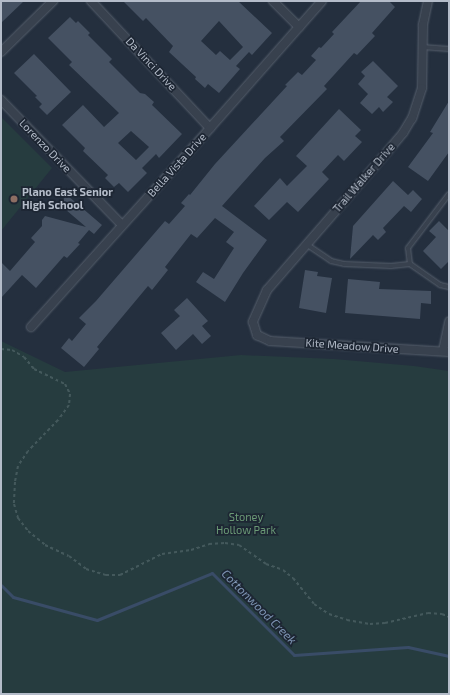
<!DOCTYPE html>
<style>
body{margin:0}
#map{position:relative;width:450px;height:695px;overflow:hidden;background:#242f3e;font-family:"Exo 2",sans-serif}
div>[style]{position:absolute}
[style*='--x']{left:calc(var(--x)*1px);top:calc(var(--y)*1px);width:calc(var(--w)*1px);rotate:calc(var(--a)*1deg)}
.green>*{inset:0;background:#263c3f}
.stream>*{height:3px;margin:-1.5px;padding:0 1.5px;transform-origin:1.5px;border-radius:1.5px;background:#394c67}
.building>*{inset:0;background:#455162}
.path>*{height:2px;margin-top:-1px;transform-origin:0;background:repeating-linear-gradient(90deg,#44595c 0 3px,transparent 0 6px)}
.roads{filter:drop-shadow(0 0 1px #565f6c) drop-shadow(0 0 1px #565f6c)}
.lane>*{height:4px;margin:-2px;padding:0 2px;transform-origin:2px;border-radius:2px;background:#38414e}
.street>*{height:8px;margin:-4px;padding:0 4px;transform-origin:4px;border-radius:4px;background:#38414e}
.dots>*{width:11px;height:11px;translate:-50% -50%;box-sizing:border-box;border:2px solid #1d2633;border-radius:50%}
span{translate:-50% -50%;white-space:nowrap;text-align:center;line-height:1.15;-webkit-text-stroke:3.5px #1d2633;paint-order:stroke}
.street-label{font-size:11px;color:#b4bcc9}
.poi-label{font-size:11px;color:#b4bcc9;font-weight:700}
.left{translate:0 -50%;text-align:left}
.park-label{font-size:11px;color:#6b9a76}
.water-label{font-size:12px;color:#7c92b1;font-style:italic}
.frame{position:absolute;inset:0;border:2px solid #b4bcc9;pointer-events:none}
</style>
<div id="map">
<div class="green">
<div style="clip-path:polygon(1px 117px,52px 168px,1px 231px)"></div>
<div style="clip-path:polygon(1px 341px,65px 372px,241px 355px,334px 359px,414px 366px,449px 371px,449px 694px,1px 694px)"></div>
</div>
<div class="stream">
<div style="--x:1;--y:585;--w:17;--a:45"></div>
<div style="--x:13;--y:597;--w:87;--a:15.3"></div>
<div style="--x:97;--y:620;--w:124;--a:-22.2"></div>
<div style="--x:212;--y:573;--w:116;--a:45"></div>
<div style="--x:294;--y:655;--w:114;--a:-4"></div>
<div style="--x:408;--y:647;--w:42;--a:12.4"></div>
</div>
<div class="building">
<div style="clip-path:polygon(1px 1px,24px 1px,1px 23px)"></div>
<div style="clip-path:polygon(evenodd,123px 1px,238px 1px,272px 33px,252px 55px,249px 52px,236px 66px,240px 69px,219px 93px,208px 84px,205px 88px,195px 79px,196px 77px,169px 52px,173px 46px,146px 18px,143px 21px,123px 1px,219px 21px,243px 47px,230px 60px,220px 51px,216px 55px,201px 41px,219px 21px)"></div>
<div style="clip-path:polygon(361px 1px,389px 1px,395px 7px,372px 33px,375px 36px,357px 55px,354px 53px,324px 86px,327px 89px,280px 137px,284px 141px,265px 158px,222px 206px,267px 240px,243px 273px,225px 302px,196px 282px,203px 272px,214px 279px,234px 248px,226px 242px,234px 232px,215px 218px,197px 238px,191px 234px,165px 267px,168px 270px,152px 290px,148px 286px,97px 347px,99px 349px,84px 367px,61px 348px,69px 338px,72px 341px,86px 324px,79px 318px,96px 301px,165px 221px,169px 224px,185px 206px,181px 203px,189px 194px,190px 195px,215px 164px,287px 86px,285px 85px,298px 72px,302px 75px,316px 60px,311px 56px,319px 47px,321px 48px,334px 34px,332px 32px)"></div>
<div style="clip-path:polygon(evenodd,70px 17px,76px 23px,78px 21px,90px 33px,88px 35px,112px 59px,109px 62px,140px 93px,145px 94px,154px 102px,152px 105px,182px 134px,159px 158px,156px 154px,142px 168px,147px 173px,128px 192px,119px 183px,114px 187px,105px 178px,108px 175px,83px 151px,85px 148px,62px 125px,83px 105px,104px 127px,119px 113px,69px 65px,72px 62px,48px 38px,70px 17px,131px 131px,149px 147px,136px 160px,118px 143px,131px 131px)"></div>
<div style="clip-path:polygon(34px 54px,71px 92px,47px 115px,39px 107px,42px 104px,35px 97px,37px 96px,14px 73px)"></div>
<div style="clip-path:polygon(373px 61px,398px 86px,387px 97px,393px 102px,383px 112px,379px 107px,372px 114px,360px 103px,368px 94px,358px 84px,365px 76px,361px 72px)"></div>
<div style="clip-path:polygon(449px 101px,449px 152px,428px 181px,408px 167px,433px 133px,430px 132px)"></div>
<div style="clip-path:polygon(339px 109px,361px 130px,355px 136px,362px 142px,344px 161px,338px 155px,322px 172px,329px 179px,298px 212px,287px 202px,269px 220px,254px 206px,280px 178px,287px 186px,307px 166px,296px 156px)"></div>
<div style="clip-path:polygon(393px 181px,408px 195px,413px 190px,422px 199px,411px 212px,404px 206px,383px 228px,386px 232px,378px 240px,373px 235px,350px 259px,353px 226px)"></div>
<div style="clip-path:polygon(67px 195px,102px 225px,94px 234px,89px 230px,78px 243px,80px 244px,67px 258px,64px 256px,36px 288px,22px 275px,1px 298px,1px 262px,10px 271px,35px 242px,31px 238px,42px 226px,42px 220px,45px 216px,86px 227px,59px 204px)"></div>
<div style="clip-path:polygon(439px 221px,449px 231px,449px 261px,441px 269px,423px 251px,436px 237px,429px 231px)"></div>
<div style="clip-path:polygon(305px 270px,318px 272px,317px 276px,332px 278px,326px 313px,299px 308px)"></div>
<div style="clip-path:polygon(348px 279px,380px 282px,379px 289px,431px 291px,431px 304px,421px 303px,420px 319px,345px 313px)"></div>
<div style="clip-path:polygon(187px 298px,208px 321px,202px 326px,211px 336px,202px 344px,193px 334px,176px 350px,161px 333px,180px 316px,174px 310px)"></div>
</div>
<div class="path">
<div style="--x:1;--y:349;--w:11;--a:5"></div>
<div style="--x:12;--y:350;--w:14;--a:30"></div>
<div style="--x:24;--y:357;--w:16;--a:50"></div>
<div style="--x:34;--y:369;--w:34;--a:26"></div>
<div style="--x:65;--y:384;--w:11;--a:63"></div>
<div style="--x:70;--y:394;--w:11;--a:95"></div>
<div style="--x:69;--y:405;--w:19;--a:126"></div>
<div style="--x:58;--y:420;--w:43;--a:134.1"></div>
<div style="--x:28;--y:451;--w:18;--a:124"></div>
<div style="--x:18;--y:466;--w:16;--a:101"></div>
<div style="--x:15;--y:482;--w:22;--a:93"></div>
<div style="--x:14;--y:504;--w:15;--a:74"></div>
<div style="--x:18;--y:518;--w:16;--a:52"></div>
<div style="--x:28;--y:531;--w:22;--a:39"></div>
<div style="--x:45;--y:545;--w:26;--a:25"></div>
<div style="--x:69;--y:556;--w:21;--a:37"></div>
<div style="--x:86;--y:569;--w:21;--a:17"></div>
<div style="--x:106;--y:575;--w:14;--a:0"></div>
<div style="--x:120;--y:575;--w:47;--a:-26.6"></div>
<div style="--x:162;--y:554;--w:29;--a:-8"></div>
<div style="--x:191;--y:550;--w:19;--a:-18"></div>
<div style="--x:209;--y:544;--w:16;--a:-4"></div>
<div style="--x:225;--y:543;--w:14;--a:8"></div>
<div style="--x:239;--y:545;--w:33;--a:35"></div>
<div style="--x:266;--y:564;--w:18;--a:19"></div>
<div style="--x:283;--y:570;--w:13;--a:39"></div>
<div style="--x:293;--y:578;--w:33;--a:51"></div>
<div style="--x:314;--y:604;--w:18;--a:34"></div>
<div style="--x:329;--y:614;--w:19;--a:18"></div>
<div style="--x:347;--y:620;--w:23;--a:10"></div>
<div style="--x:370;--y:624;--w:15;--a:-4"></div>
<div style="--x:385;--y:623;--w:44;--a:-13.1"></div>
<div style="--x:428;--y:613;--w:14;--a:4"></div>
<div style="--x:442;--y:614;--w:8;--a:23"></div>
</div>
<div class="roads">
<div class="lane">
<div style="--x:422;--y:47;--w:27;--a:4"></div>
<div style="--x:449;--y:194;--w:68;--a:127.2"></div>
<div style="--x:408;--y:248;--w:16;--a:83"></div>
<div style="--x:410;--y:264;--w:37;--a:35"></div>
<div style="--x:440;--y:285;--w:9;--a:13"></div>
<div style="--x:306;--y:244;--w:30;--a:34"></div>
<div style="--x:331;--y:261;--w:13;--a:13"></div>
<div style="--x:344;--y:264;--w:47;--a:2.4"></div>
<div style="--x:391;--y:266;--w:19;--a:-6"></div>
</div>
<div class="street">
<div style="--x:91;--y:1;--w:174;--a:46.9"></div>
<div style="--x:273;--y:1;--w:37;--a:45"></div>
<div style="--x:428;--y:1;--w:25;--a:102"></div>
<div style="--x:423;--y:25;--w:63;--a:90.9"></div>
<div style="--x:422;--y:88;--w:32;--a:108"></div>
<div style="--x:412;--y:118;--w:17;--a:121"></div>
<div style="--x:403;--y:133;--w:25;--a:130"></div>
<div style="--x:387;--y:152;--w:183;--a:131"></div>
<div style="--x:267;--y:290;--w:35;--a:114"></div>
<div style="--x:253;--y:322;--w:14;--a:73"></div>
<div style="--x:257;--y:335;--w:14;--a:25"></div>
<div style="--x:270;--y:341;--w:179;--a:3.5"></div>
<div style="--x:1;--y:52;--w:73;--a:-44.4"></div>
<div style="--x:1;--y:100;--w:174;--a:45.9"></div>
<div style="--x:31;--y:327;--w:268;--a:-48"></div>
<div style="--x:210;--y:128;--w:169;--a:-48.6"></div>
<div style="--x:443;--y:351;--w:30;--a:-78"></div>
</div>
</div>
<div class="dots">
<div style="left:14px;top:199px;background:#8d6e63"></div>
</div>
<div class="street-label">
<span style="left:151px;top:64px;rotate:47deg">Da Vinci Drive</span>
<span style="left:45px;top:146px;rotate:46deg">Lorenzo Drive</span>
<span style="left:177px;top:165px;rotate:-48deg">Bella Vista Drive</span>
<span style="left:364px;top:178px;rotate:-49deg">Trail Walker Drive</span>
<span style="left:352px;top:346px;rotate:4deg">Kite Meadow Drive</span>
</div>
<div class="poi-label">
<span class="left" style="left:22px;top:199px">Plano East Senior<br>High School</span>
</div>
<div class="park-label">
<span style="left:246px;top:524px">Stoney<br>Hollow Park</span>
</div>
<div class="water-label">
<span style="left:259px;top:607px;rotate:45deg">Cottonwood Creek</span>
</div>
<div class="frame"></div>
</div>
